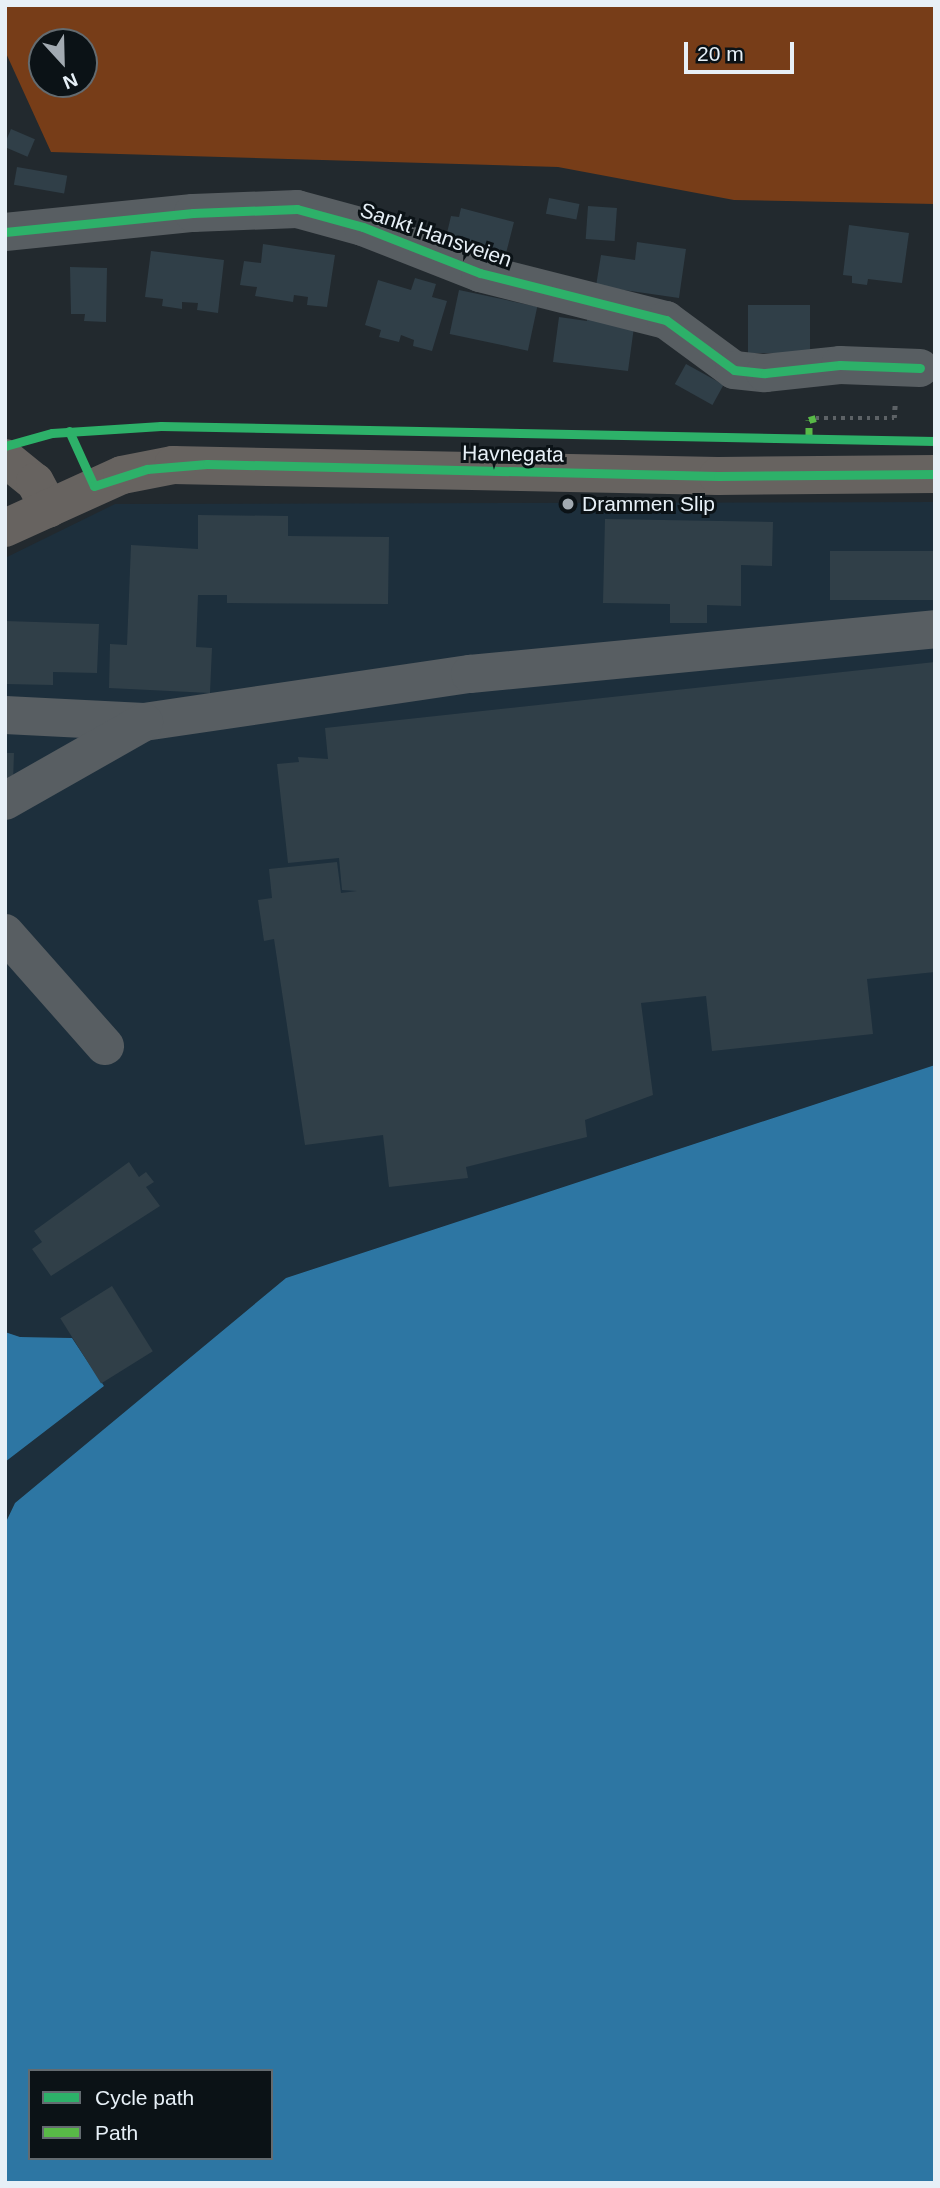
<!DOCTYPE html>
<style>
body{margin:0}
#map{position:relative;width:940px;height:2188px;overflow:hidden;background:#22292e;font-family:Helvetica,sans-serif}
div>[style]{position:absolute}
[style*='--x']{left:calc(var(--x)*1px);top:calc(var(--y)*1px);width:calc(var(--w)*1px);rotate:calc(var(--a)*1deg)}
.built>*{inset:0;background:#1d2f3c}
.forest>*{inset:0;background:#773d18}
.water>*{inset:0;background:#2d76a3}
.building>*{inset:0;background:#303f48;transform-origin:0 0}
.path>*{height:4.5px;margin-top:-2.25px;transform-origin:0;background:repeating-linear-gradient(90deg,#5d6266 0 3.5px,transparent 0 8.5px)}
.minor>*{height:38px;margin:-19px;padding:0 19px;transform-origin:19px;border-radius:19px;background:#585e62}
.major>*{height:38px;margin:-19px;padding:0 19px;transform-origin:19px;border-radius:19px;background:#676360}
.quiet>*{height:7px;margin-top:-3.5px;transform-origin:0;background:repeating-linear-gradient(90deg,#58b947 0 14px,transparent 0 21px)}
.cycleway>*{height:9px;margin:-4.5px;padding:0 4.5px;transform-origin:4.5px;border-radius:4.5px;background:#2db169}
.dots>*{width:19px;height:19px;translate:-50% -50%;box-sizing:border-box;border:4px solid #0b1216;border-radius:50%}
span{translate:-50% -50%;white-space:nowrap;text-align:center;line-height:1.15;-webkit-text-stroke:6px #0b1216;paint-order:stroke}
.street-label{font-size:21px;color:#e7f0f7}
.poi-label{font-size:21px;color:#e7f0f7}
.left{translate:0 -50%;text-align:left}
.frame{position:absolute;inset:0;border:7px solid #e7f0f7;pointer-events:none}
.legend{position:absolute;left:28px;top:2069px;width:245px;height:91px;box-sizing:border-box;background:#0b1216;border:2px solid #636b70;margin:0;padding:9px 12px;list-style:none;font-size:21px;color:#e7f0f7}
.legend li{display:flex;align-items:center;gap:14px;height:35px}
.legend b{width:35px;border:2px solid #636b70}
.north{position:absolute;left:28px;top:28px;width:70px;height:70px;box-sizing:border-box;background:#0b1216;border:2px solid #636b70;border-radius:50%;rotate:158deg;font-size:19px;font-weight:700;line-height:28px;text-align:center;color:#e7f0f7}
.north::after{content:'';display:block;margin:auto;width:24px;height:32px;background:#a2aab1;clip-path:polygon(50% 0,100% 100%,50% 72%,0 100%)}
.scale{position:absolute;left:684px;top:42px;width:110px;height:32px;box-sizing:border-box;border:4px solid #e7f0f7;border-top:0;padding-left:9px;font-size:21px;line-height:24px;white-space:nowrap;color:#e7f0f7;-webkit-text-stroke:5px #0b1216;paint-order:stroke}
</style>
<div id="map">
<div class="built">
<div style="clip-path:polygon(935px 502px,935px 1065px,286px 1278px,15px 1503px,5px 1524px,5px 1462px,104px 1386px,72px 1338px,20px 1337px,5px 1332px,5px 558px,115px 504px)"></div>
</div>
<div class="forest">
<div style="clip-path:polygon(evenodd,5px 5px,935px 5px,935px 204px,734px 200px,558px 167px,51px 152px,5px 51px,5px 5px,42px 42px,84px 42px,84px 84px,42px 84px,42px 42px)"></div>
</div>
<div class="water">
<div style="clip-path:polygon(evenodd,935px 1065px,935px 2183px,5px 2183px,5px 1524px,15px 1503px,286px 1278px,935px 1065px,30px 2071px,271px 2071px,271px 2158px,30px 2158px,30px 2071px)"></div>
<div style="clip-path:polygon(5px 1332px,20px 1337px,72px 1338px,104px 1386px,5px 1462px)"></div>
</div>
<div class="building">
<div style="left:11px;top:129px;width:26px;height:19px;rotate:23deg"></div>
<div style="left:17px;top:167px;width:51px;height:18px;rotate:10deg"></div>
<div style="left:549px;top:198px;width:31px;height:16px;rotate:11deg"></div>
<div style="left:588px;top:206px;width:29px;height:33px;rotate:4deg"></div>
<div style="clip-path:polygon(461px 208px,514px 222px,503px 265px,443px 250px,451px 216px,459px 217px)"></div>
<div style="clip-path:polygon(849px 225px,909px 233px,902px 283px,868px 279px,867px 285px,852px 283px,852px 276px,843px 275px)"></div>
<div style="clip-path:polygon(637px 242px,686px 249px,679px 298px,596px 286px,601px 255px,635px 260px)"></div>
<div style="clip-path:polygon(263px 244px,335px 255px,327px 307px,307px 305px,308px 297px,294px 295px,293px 302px,255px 296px,257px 287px,240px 285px,244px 261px,261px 263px)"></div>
<div style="clip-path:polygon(151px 251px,224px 260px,218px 313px,197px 310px,198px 303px,182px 302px,182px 309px,162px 306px,163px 299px,145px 297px)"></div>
<div style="clip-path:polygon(70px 267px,107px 268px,106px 322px,84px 321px,85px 314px,71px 314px)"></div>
<div style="clip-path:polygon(415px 278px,436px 284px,432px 297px,447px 301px,432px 351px,413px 346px,414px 340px,401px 335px,399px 342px,379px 337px,381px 330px,365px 325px,378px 280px,411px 290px)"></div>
<div style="left:459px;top:290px;width:80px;height:45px;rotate:12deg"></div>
<div style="left:748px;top:305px;width:62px;height:48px"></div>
<div style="clip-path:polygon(559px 317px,587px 321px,587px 317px,634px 327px,628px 371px,553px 362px)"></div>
<div style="left:686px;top:364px;width:43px;height:23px;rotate:29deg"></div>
<div style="clip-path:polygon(198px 515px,288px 516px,288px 536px,389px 537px,388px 604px,227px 603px,227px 595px,198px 595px,196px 647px,212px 648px,210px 693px,109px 688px,110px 644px,127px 645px,131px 545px,198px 549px)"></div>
<div style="clip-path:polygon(605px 519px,773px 522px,772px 566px,741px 565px,741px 606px,707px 605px,707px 623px,670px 623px,670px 604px,603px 603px)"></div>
<div style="left:935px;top:551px;width:49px;height:105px;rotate:90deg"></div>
<div style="clip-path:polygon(5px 621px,99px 624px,97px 673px,53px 672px,53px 685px,5px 684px)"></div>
<div style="clip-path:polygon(935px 662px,935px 972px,867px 979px,873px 1034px,712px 1051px,706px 996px,641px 1003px,653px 1095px,585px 1120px,587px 1137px,466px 1167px,468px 1178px,389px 1187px,383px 1135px,305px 1145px,274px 939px,264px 941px,258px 900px,272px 898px,269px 869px,337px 862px,341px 893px,357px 891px,342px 890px,339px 858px,288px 863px,277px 764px,299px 762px,298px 757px,328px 759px,325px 728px)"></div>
<div style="clip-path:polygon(5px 753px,14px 753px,13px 782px,5px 781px)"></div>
<div style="clip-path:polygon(129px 1162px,139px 1177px,146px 1172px,154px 1182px,146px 1187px,160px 1206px,51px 1276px,32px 1249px,42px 1242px,34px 1231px)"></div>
<div style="left:112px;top:1286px;width:77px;height:61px;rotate:58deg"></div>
</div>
<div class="path">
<div style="--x:816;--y:418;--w:78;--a:0"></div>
<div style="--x:894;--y:418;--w:15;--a:-86"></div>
</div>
<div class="minor">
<div style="--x:5;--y:232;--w:189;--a:-5.8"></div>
<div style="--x:193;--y:213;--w:104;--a:-2.2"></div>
<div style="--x:297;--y:209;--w:68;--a:15.3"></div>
<div style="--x:363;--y:227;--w:126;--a:21.5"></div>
<div style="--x:480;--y:273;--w:192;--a:14.2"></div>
<div style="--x:666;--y:320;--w:84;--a:36.3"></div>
<div style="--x:734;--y:370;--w:31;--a:6"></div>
<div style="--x:765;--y:373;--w:75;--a:-6.1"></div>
<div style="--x:840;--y:365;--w:80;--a:2.1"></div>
<div style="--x:5;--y:715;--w:139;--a:2.9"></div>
<div style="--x:144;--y:722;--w:330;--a:-8.4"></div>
<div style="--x:470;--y:674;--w:467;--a:-5.5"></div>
<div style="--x:5;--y:801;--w:160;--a:-29.6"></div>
<div style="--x:5;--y:933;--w:151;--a:48.5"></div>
</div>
<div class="major">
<div style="--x:5;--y:458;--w:38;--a:39"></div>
<div style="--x:35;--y:482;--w:30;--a:62"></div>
<div style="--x:5;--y:528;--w:128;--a:-24.4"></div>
<div style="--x:122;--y:475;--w:52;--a:-11.1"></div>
<div style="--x:173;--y:465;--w:545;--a:1.16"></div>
<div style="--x:718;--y:476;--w:217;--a:-0.5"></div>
</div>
<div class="quiet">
<div style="--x:809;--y:442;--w:22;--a:-90"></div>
<div style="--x:809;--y:420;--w:7;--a:-16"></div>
</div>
<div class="cycleway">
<div style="--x:5;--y:232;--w:189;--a:-5.8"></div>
<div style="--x:193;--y:213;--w:104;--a:-2.2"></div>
<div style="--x:297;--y:209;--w:68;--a:15.3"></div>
<div style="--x:363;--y:227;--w:126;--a:21.5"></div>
<div style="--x:480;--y:273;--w:192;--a:14.2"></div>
<div style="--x:666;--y:320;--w:84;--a:36.3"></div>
<div style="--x:734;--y:370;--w:31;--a:6"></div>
<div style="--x:765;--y:373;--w:75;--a:-6.1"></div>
<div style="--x:840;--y:365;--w:80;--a:2.1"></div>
<div style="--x:69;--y:431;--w:60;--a:65.6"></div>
<div style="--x:94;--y:486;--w:56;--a:-17.8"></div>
<div style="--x:147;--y:469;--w:60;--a:-4.8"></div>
<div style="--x:207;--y:464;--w:511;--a:1.35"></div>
<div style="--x:718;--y:476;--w:217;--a:-0.5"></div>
<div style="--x:5;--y:446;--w:49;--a:-15.5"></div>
<div style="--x:52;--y:433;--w:109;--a:-3.7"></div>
<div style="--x:161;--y:426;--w:774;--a:1.11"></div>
</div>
<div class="dots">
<div style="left:568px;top:504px;background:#a2aab1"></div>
</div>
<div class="street-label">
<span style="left:436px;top:235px;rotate:19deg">Sankt Hansveien</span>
<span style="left:513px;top:454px;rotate:1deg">Havnegata</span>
</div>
<div class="poi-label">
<span class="left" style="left:582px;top:504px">Drammen Slip</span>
</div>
<div class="frame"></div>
<ul class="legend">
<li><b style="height:9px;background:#2db169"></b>Cycle path</li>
<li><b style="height:9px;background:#58b947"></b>Path</li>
</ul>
<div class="north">N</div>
<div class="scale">20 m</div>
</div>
